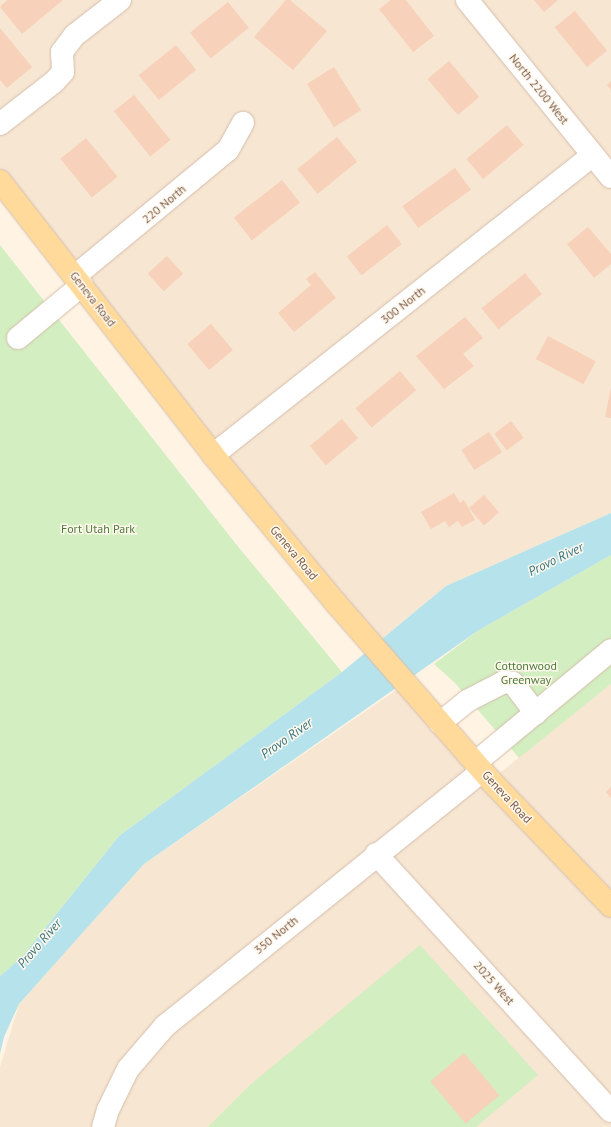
<!DOCTYPE html>
<style>
body{margin:0}
#map{position:relative;width:611px;height:1127px;overflow:hidden;background:#fff4e4;font-family:"PT Sans",sans-serif}
div>[style]{position:absolute}
[style*='--x']{left:calc(var(--x)*1px);top:calc(var(--y)*1px);width:calc(var(--w)*1px);rotate:calc(var(--a)*1deg)}
.residential>*{inset:0;background:#f7e6d2}
.green>*{inset:0;background:#d3eec1}
.water>*{inset:0;background:#b6e3eb}
.building>*{inset:0;background:#f7d1b9;transform-origin:0 0}
.roads{filter:drop-shadow(0 0 1px #d4bdab) drop-shadow(0 0 1px #d4bdab)}
.minor>*{height:22px;margin:-11px;padding:0 11px;transform-origin:11px;border-radius:11px;background:#fff}
.major>*{height:22px;margin:-11px;padding:0 11px;transform-origin:11px;border-radius:11px;background:#ffda9b}
span{translate:-50% -50%;white-space:nowrap;text-align:center;line-height:1.15;-webkit-text-stroke:3px #fff8ed;paint-order:stroke}
.street-label{font-size:12px;color:#7a5946}
.park-label{font-size:12px;color:#4d7b3b}
.water-label{font-size:13px;color:#387682;font-style:italic}
</style>
<div id="map">
<div class="residential">
<div style="clip-path:polygon(0 0,611px 0,611px 513px,446px 586px,373px 646px,0 182px)"></div>
<div style="clip-path:polygon(405px 684px,491px 780px,611px 684px,611px 1127px,0 1127px,0 1067px,19px 1004px,144px 864px)"></div>
</div>
<div class="green">
<div style="clip-path:polygon(0 245px,236px 544px,342px 672px,119px 836px,22px 957px,0 976px)"></div>
<div style="clip-path:polygon(611px 555px,611px 684px,519px 758px,455px 683px,434px 664px,479px 630px)"></div>
<div style="clip-path:polygon(420px 945px,538px 1075px,476px 1127px,208px 1127px,251px 1084px)"></div>
</div>
<div class="water">
<div style="clip-path:polygon(611px 513px,611px 555px,479px 630px,144px 864px,19px 1004px,4px 1037px,0 1054px,0 976px,22px 957px,119px 836px,342px 672px,446px 586px)"></div>
</div>
<div class="building">
<div style="clip-path:polygon(7px 0,63px 0,22px 34px,0 7px)"></div>
<div style="clip-path:polygon(286px 0,290px 0,327px 31px,293px 70px,254px 37px)"></div>
<div style="clip-path:polygon(391px 0,406px 0,434px 36px,413px 52px,379px 9px)"></div>
<div style="clip-path:polygon(534px 0,558px 0,544px 12px)"></div>
<div style="left:228px;top:2px;width:33px;height:49px;rotate:51deg"></div>
<div style="left:575px;top:11px;width:51px;height:26px;rotate:51deg"></div>
<div style="clip-path:polygon(0 28px,32px 67px,7px 88px,0 80px)"></div>
<div style="left:176px;top:45px;width:32px;height:48px;rotate:51deg"></div>
<div style="left:449px;top:61px;width:47px;height:28px;rotate:50deg"></div>
<div style="left:334px;top:67px;width:51px;height:32px;rotate:58deg"></div>
<div style="clip-path:polygon(611px 81px,611px 90px,607px 85px)"></div>
<div style="left:134px;top:95px;width:58px;height:26px;rotate:51deg"></div>
<div style="left:507px;top:125px;width:26px;height:53px;rotate:50deg"></div>
<div style="left:337px;top:137px;width:32px;height:51px;rotate:51deg"></div>
<div style="left:86px;top:138px;width:50px;height:33px;rotate:51deg"></div>
<div style="left:455px;top:168px;width:27px;height:65px;rotate:54deg"></div>
<div style="left:282px;top:180px;width:29px;height:61px;rotate:52deg"></div>
<div style="left:387px;top:225px;width:24px;height:51px;rotate:52deg"></div>
<div style="clip-path:polygon(588px 227px,611px 254px,611px 264px,594px 278px,567px 244px)"></div>
<div style="left:167px;top:256px;width:24px;height:26px;rotate:48deg"></div>
<div style="clip-path:polygon(315px 272px,336px 298px,294px 332px,278px 313px,311px 285px,306px 279px)"></div>
<div style="left:525px;top:273px;width:27px;height:56px;rotate:51deg"></div>
<div style="clip-path:polygon(465px 317px,483px 338px,463px 354px,474px 366px,444px 389px,416px 356px)"></div>
<div style="left:211px;top:324px;width:34px;height:31px;rotate:50deg"></div>
<div style="left:548px;top:336px;width:54px;height:26px;rotate:28deg"></div>
<div style="left:400px;top:371px;width:25px;height:58px;rotate:50deg"></div>
<div style="clip-path:polygon(611px 388px,611px 418px,605px 417px)"></div>
<div style="left:342px;top:419px;width:25px;height:42px;rotate:50deg"></div>
<div style="left:511px;top:421px;width:21px;height:21px;rotate:53deg"></div>
<div style="left:489px;top:432px;width:24px;height:33px;rotate:57deg"></div>
<div style="clip-path:polygon(454px 493px,460px 503px,464px 500px,475px 520px,462px 527px,458px 521px,449px 527px,445px 521px,431px 529px,421px 512px)"></div>
<div style="left:484px;top:495px;width:23px;height:20px;rotate:49deg"></div>
<div style="clip-path:polygon(611px 787px,611px 798px,606px 792px)"></div>
<div style="left:464px;top:1053px;width:55px;height:44px;rotate:50deg"></div>
</div>
<div class="roads">
<div class="minor">
<div style="--x:467;--y:0;--w:228;--a:50.9"></div>
<div style="--x:0;--y:124;--w:68;--a:-37.9"></div>
<div style="--x:54;--y:82;--w:13;--a:-48"></div>
<div style="--x:63;--y:72;--w:20;--a:-93"></div>
<div style="--x:62;--y:52;--w:21;--a:-53"></div>
<div style="--x:75;--y:35;--w:57;--a:-37.9"></div>
<div style="--x:75;--y:276;--w:198;--a:-39.5"></div>
<div style="--x:228;--y:150;--w:31;--a:-61"></div>
<div style="--x:18;--y:338;--w:83;--a:-39.6"></div>
<div style="--x:213;--y:455;--w:484;--a:-38.3"></div>
<div style="--x:440;--y:723;--w:35;--a:-39"></div>
<div style="--x:467;--y:701;--w:42;--a:-27.2"></div>
<div style="--x:504;--y:682;--w:9;--a:6"></div>
<div style="--x:513;--y:683;--w:38;--a:53"></div>
<div style="--x:475;--y:763;--w:177;--a:-39.7"></div>
<div style="--x:376;--y:854;--w:348;--a:47.6"></div>
<div style="--x:103;--y:1127;--w:18;--a:-74"></div>
<div style="--x:108;--y:1110;--w:46;--a:-64"></div>
<div style="--x:128;--y:1069;--w:57;--a:-49.3"></div>
<div style="--x:165;--y:1026;--w:407;--a:-38.8"></div>
</div>
<div class="major">
<div style="--x:0;--y:181;--w:347;--a:52.1"></div>
<div style="--x:213;--y:455;--w:191;--a:50.3"></div>
<div style="--x:335;--y:602;--w:237;--a:48.9"></div>
<div style="--x:491;--y:781;--w:173;--a:46.2"></div>
</div>
</div>
<div class="street-label">
<span style="left:539px;top:89px;rotate:51deg">North 2200 West</span>
<span style="left:164px;top:204px;rotate:-40deg">220 North</span>
<span style="left:93px;top:299px;rotate:52deg">Geneva Road</span>
<span style="left:403px;top:305px;rotate:-38deg">300 North</span>
<span style="left:294px;top:553px;rotate:50deg">Geneva Road</span>
<span style="left:507px;top:797px;rotate:47deg">Geneva Road</span>
<span style="left:276px;top:935px;rotate:-39deg">350 North</span>
<span style="left:494px;top:983px;rotate:48deg">2025 West</span>
</div>
<div class="park-label">
<span style="left:98px;top:529px">Fort Utah Park</span>
<span style="left:526px;top:673px">Cottonwood<br>Greenway</span>
</div>
<div class="water-label">
<span style="left:556px;top:560px;rotate:-26deg">Provo River</span>
<span style="left:287px;top:739px;rotate:-35deg">Provo River</span>
<span style="left:40px;top:944px;rotate:-49deg">Provo River</span>
</div>
</div>
